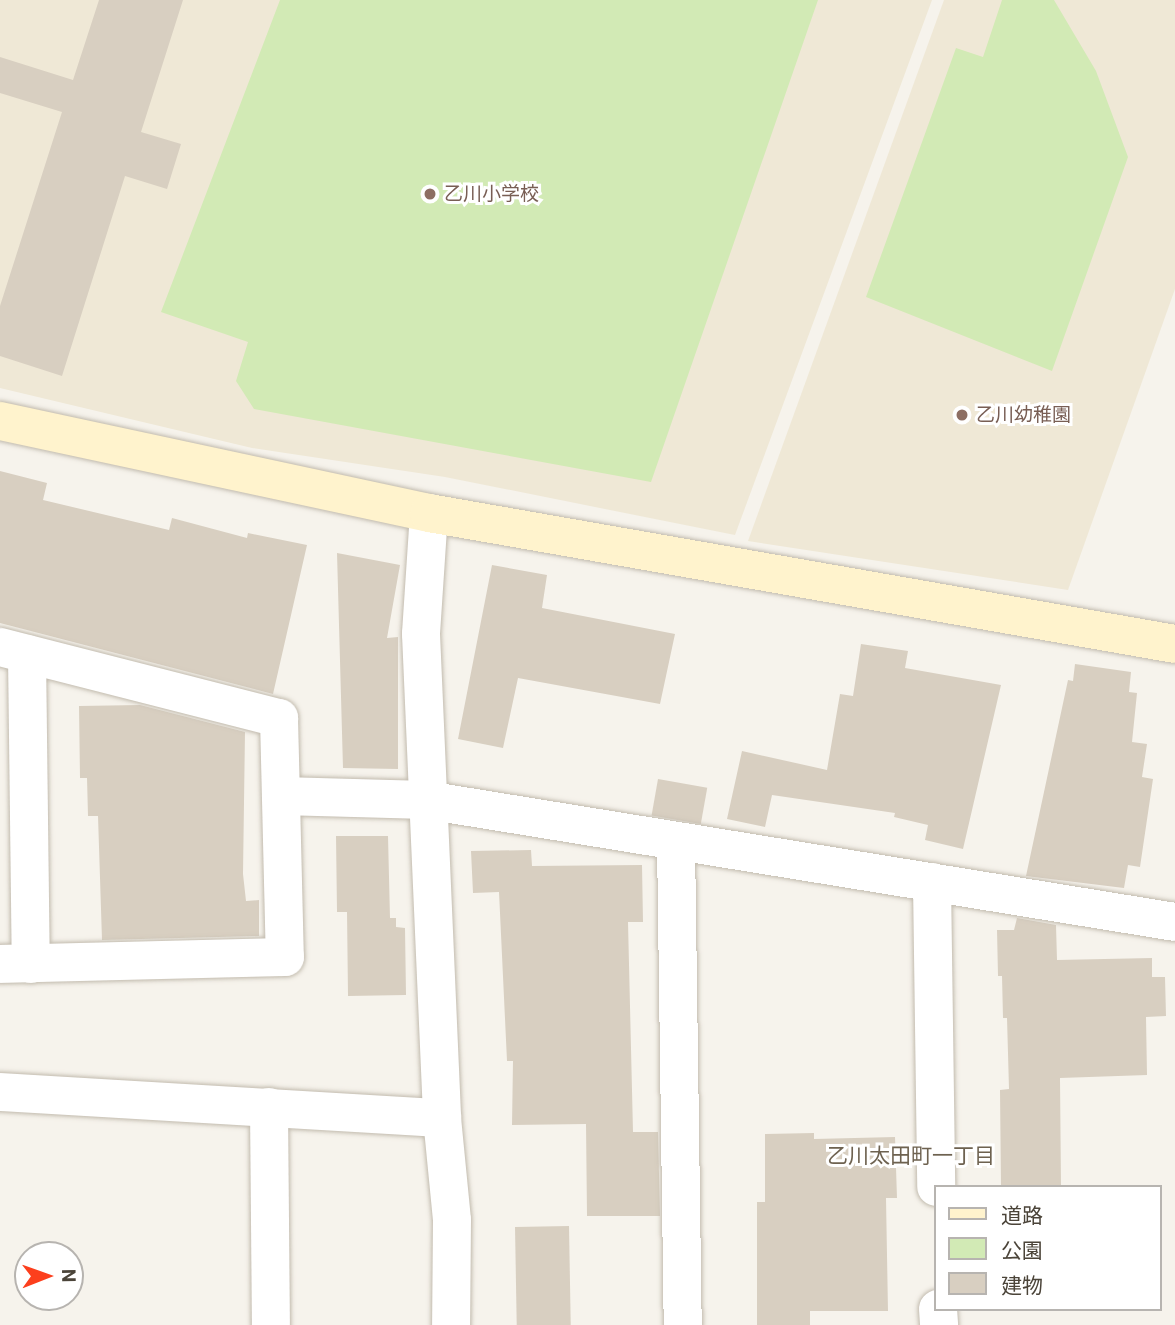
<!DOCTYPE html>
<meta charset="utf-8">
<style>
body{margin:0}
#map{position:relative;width:1175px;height:1325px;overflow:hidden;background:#f6f3ec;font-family:Roboto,"Noto Sans JP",sans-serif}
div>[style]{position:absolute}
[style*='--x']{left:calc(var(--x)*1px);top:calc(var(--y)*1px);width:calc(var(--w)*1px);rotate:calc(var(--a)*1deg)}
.education>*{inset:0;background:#efe8d6}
.green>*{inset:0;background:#d2eab5}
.building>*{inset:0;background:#d8cfc1;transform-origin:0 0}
.roads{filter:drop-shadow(0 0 2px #c2bbae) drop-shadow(0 0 2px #c2bbae)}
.street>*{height:38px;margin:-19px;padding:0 19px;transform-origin:19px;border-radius:19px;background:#fff}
.secondary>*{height:38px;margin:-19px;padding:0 19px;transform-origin:19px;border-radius:19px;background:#fff3cd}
.dots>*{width:19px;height:19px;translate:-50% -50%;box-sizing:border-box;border:4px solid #fff;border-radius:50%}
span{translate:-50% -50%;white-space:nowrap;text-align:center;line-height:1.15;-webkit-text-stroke:6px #fff;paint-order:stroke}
.education-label{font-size:19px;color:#785e54}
.left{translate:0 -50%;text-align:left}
.neighbourhood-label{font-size:21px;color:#6e6250}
.legend{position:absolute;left:934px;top:1185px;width:228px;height:126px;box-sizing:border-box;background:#fff;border:2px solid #b7b4b0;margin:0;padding:9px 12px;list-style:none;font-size:21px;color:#4b4439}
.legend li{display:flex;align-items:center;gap:14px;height:35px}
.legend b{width:35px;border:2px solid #b7b4b0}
.north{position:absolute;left:14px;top:1241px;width:70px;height:70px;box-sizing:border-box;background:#fff;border:2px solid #b7b4b0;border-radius:50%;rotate:89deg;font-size:19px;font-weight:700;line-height:28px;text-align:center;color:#4b4439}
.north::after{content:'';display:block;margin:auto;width:24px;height:32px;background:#fc3f1d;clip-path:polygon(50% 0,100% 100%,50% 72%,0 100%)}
</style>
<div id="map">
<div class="education">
<div style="clip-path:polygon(0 0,932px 0,735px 535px,445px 477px,252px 448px,0 388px)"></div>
<div style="clip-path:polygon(944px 0,1175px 0,1175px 289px,1068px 590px,748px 541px)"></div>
</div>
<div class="green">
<div style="clip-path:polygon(280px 0,818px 0,651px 482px,254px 409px,236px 381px,248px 342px,161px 312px)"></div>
<div style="clip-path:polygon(1002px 0,1054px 0,1096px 71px,1128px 157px,1052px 371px,866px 297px,956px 48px,983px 57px)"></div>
</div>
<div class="building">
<div style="clip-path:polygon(99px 0,183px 0,141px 132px,181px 144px,167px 189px,125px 176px,62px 376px,0 356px,0 306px,62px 112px,0 93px,0 57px,73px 80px)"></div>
<div style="clip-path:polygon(0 471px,47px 483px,43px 500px,169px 530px,172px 518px,247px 538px,248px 533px,307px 545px,273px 694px,0 623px)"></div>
<div style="clip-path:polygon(337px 553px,400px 565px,387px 638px,398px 637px,398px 769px,343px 768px)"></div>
<div style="clip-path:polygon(492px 565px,547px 575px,542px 608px,675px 634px,660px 704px,518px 678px,503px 748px,458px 739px)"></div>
<div style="clip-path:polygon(861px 644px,908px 651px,905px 668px,1001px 685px,963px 849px,925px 840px,928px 825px,894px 817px,895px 813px,772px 795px,765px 827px,727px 819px,742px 751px,827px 770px,840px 694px,853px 696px)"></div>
<div style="clip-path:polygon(1075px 664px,1131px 672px,1129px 692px,1137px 693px,1132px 742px,1147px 744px,1142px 777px,1153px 779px,1140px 867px,1128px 865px,1124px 888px,1026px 876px,1068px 680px,1073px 681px)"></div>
<div style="clip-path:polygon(140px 705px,245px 732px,243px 874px,246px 901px,259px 900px,259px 936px,102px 940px,98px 816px,88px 816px,87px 778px,80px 778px,79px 706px)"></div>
<div style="left:658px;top:779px;width:50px;height:37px;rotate:10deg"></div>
<div style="clip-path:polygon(336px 836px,388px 836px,390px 918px,396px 918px,396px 927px,405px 928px,406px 995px,348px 996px,347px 912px,337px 912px)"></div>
<div style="clip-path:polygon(531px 850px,532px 866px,642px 865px,643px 922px,628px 922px,633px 1132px,658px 1132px,660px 1216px,587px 1216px,586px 1124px,512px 1125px,513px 1061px,507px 1061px,499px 892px,473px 893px,471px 851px)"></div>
<div style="clip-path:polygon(1017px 918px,1056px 925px,1057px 960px,1152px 958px,1152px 977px,1165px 977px,1166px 1016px,1146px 1017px,1147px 1075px,1060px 1078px,1061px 1187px,1001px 1187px,1000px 1090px,1009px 1089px,1007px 1018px,1003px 1018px,1002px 976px,998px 976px,997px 930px,1014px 930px)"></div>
<div style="clip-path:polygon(814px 1133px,814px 1139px,895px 1137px,897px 1198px,886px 1198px,888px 1311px,810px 1311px,810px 1325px,757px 1325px,757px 1202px,765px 1202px,765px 1134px)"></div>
<div style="left:569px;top:1226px;width:99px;height:54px;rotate:89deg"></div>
</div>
<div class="roads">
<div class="street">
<div style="--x:429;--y:513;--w:121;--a:93.8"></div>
<div style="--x:421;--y:634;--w:484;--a:87.5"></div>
<div style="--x:442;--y:1118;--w:102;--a:84.4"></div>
<div style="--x:452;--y:1220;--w:105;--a:90.5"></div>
<div style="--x:0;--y:647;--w:288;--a:14.3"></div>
<div style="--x:279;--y:718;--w:239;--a:88.6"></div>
<div style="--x:285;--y:957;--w:285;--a:178.6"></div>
<div style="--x:27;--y:654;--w:310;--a:89.3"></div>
<div style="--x:282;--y:796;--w:144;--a:1.6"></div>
<div style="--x:426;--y:800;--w:759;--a:9.25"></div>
<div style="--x:676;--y:842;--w:483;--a:89.2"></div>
<div style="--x:932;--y:882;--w:305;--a:89.2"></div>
<div style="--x:0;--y:1092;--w:443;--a:3.4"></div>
<div style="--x:269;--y:1107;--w:218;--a:89.5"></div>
<div style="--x:938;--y:1309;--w:16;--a:86"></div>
</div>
<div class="secondary">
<div style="--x:0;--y:421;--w:439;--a:12.1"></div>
<div style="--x:429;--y:513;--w:757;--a:9.96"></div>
</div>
</div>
<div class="dots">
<div style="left:430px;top:194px;background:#8d6e63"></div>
<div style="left:962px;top:415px;background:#8d6e63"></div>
</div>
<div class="education-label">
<span class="left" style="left:444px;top:194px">乙川小学校</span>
<span class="left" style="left:976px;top:415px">乙川幼稚園</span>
</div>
<div class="neighbourhood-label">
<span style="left:911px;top:1156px">乙川太田町一丁目</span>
</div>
<ul class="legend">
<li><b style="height:9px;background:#fff3cd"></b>道路</li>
<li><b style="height:19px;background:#d2eab5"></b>公園</li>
<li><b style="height:19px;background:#d8cfc1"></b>建物</li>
</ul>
<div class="north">N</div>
</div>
